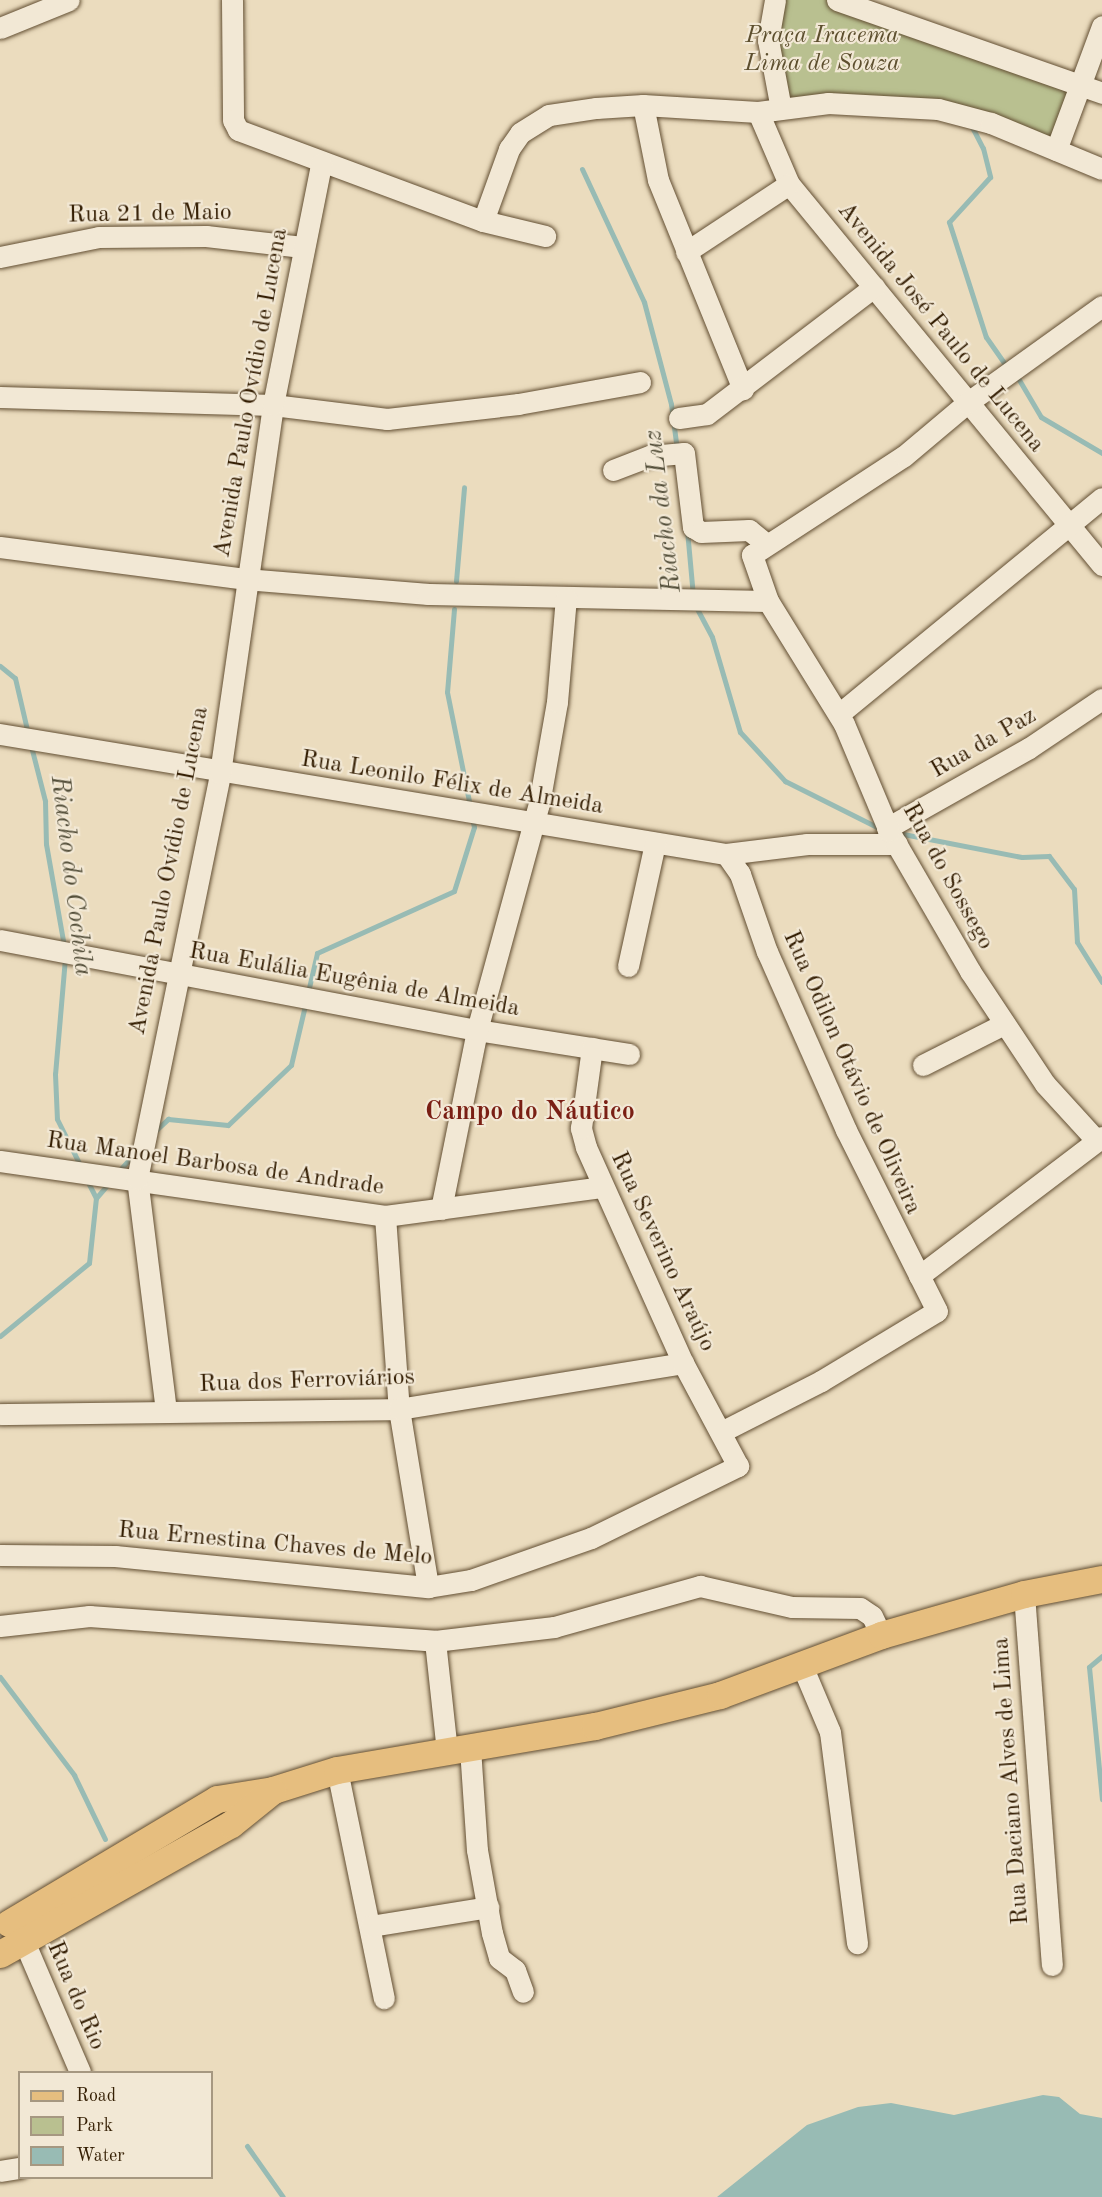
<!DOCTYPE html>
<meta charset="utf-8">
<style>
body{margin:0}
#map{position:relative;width:1102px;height:2197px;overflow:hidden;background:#ebdcbe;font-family:"Old Standard TT",serif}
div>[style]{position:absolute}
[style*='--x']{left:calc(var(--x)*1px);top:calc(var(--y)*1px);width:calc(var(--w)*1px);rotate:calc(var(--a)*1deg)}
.green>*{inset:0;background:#b9c090}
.water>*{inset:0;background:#98bbb4}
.stream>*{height:5px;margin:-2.5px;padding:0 2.5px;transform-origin:2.5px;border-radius:2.5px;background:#98bbb4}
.roads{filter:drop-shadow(0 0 2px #624e32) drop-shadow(0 0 2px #624e32)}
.minor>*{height:21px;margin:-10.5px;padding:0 10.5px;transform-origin:10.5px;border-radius:10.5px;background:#f2e8d5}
.major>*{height:27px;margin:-13.5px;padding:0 13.5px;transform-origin:13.5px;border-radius:13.5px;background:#e6be7f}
span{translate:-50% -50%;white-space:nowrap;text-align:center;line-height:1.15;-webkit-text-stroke:4.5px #f2e8d5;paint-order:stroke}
.park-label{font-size:24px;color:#5d4f2e;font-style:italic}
.street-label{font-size:24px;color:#351f04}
.water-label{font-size:26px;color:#534e39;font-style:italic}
.neighbourhood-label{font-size:26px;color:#7a1f14;font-weight:700}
.legend{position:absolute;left:18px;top:2071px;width:195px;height:108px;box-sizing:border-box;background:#f2e8d5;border:2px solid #a69881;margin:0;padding:8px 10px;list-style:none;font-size:18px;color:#351f04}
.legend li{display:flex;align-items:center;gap:12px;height:30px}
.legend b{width:30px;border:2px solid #a69881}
</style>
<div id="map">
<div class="green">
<div style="clip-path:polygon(775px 0,837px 0,1082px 86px,1056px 150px,991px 123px,781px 109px)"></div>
</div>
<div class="water">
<div style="clip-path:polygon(1043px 2095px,1059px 2097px,1080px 2114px,1102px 2118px,1102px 2197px,717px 2197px,807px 2125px,858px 2107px,891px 2103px,954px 2115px)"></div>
</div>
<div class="stream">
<div style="--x:970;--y:123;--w:28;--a:63"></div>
<div style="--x:983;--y:148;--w:30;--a:76"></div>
<div style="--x:990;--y:177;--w:61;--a:132.3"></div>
<div style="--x:949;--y:222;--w:121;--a:72.2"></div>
<div style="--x:986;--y:337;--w:32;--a:55"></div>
<div style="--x:582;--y:169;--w:147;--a:65"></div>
<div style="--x:644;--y:302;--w:106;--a:75.2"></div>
<div style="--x:671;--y:404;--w:46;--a:82.6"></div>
<div style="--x:1018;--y:378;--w:45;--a:59.5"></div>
<div style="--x:1041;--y:417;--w:71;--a:30.5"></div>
<div style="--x:687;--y:530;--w:66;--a:84.8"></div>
<div style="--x:456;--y:581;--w:94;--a:-85.1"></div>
<div style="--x:695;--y:605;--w:36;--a:62"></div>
<div style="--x:712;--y:637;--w:99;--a:73.6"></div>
<div style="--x:740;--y:732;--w:67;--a:47.4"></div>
<div style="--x:785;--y:781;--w:110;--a:26.6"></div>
<div style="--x:454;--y:609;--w:83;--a:94.8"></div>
<div style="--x:447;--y:692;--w:116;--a:78.6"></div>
<div style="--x:0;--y:666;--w:19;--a:39"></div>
<div style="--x:15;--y:678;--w:57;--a:76.9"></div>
<div style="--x:31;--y:746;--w:57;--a:75.7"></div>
<div style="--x:45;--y:801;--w:43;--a:88.7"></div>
<div style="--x:46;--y:844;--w:104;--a:80"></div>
<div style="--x:898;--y:833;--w:126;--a:11"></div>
<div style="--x:1022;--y:857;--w:27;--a:-2"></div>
<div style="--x:1049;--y:856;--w:41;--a:52.9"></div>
<div style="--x:1074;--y:889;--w:53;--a:86.8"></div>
<div style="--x:1077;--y:942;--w:47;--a:58"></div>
<div style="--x:65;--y:958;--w:116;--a:94.9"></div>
<div style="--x:55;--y:1074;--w:45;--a:87.5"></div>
<div style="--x:57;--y:1119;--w:54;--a:63.4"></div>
<div style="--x:308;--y:992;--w:40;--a:-77"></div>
<div style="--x:317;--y:953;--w:150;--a:-24.3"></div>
<div style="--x:454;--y:891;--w:67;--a:-72.6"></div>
<div style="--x:474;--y:827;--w:9;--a:-103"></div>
<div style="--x:153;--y:1133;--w:21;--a:-43"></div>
<div style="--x:168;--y:1119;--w:60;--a:5.7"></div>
<div style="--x:228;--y:1125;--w:87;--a:-43.6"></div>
<div style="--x:291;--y:1065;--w:66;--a:-76.8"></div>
<div style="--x:117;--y:1173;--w:27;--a:-48"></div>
<div style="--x:96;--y:1198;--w:20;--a:-49"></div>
<div style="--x:0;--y:1336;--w:115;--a:-39.4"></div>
<div style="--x:89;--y:1263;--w:65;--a:-83.9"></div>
<div style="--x:96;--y:1198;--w:22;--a:-117"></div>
<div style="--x:1102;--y:1656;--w:17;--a:140"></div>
<div style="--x:1089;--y:1667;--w:133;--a:84.4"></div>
<div style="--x:0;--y:1677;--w:123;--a:52.9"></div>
<div style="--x:74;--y:1775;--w:71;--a:64.2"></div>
<div style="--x:247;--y:2146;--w:62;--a:54.8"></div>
</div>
<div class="roads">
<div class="minor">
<div style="--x:232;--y:0;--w:120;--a:89.5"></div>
<div style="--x:233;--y:120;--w:11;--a:63"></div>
<div style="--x:238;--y:130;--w:261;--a:20.4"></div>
<div style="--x:483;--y:221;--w:64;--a:13.6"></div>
<div style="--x:775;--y:0;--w:41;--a:99.9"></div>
<div style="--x:768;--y:40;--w:70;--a:79.3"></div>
<div style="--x:837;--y:0;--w:281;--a:19.3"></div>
<div style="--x:0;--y:28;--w:74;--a:-22.1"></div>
<div style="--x:643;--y:105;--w:76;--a:78.7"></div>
<div style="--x:658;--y:180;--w:226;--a:67.9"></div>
<div style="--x:758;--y:112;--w:78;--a:66.7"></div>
<div style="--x:789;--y:184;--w:493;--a:50.6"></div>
<div style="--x:1056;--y:150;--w:132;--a:-69.6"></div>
<div style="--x:483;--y:221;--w:77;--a:-70.1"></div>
<div style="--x:509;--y:149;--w:19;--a:-55"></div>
<div style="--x:520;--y:133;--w:34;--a:-32"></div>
<div style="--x:549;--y:115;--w:48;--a:-8.5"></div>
<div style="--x:596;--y:108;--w:47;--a:-3.7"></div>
<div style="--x:643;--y:105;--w:115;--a:3.5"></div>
<div style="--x:758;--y:112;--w:71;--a:-7.3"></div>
<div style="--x:828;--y:103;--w:110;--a:3.1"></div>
<div style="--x:938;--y:109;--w:55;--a:14.8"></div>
<div style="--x:991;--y:123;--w:120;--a:22.5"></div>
<div style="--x:686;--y:252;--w:123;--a:-33.4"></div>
<div style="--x:0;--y:257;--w:101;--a:-11.4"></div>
<div style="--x:99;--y:237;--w:107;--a:-0.5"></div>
<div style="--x:206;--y:236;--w:97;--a:6.5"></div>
<div style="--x:0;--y:397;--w:273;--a:1.7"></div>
<div style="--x:273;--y:405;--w:115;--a:7"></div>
<div style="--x:387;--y:419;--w:132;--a:-6.5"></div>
<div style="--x:518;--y:404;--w:124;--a:-10.2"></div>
<div style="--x:679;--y:418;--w:28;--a:-8"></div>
<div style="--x:707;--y:414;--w:210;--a:-37.3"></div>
<div style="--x:613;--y:470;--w:40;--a:-21"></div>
<div style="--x:650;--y:456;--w:34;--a:-5"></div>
<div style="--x:684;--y:453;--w:75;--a:83.1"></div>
<div style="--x:693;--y:527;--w:9;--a:32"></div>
<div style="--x:701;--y:532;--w:48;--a:-2.4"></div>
<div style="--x:749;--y:530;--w:22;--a:39"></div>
<div style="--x:0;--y:547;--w:247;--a:7.4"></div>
<div style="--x:245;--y:579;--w:184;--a:4.7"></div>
<div style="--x:428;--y:594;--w:340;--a:1.2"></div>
<div style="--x:839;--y:714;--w:340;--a:-39.4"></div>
<div style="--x:0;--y:734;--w:736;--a:9.39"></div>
<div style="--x:726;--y:854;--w:82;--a:-7"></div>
<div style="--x:807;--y:844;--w:90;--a:0"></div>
<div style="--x:887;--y:828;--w:163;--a:-29.4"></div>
<div style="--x:1029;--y:748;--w:88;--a:-33.9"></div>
<div style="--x:0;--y:940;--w:485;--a:10.7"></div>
<div style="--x:477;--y:1030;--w:154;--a:9"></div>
<div style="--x:628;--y:966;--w:126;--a:-77.6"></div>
<div style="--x:923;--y:1065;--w:91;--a:-26.8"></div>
<div style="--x:1097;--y:1141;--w:77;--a:-132.4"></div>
<div style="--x:1045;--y:1084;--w:136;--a:-123.6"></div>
<div style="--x:970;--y:971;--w:162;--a:-120.1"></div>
<div style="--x:889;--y:831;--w:116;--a:-112.8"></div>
<div style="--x:844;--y:724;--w:145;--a:-121.7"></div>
<div style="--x:768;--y:601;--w:49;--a:-109.2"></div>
<div style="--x:752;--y:555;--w:181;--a:-33.1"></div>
<div style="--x:904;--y:456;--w:82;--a:-40.1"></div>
<div style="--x:967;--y:403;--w:166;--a:-35.7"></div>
<div style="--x:0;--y:1161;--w:389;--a:8.1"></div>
<div style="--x:385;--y:1216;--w:218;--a:-7.6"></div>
<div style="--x:441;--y:1209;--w:183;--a:-78.6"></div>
<div style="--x:477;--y:1030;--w:234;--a:-74.7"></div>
<div style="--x:539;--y:804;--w:104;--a:-80"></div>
<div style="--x:557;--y:702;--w:104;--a:-85.1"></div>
<div style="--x:385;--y:1216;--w:194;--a:85.9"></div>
<div style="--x:399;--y:1409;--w:180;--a:80.7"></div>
<div style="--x:919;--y:1276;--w:230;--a:-37.2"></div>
<div style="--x:166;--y:1411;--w:234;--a:-97.1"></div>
<div style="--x:137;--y:1179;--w:414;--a:-78.4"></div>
<div style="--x:220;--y:773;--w:372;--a:-81.8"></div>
<div style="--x:273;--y:405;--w:246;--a:-78.7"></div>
<div style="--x:0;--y:1414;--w:399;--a:-0.7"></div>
<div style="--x:399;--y:1409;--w:288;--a:-9.2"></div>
<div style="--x:721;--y:1432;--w:112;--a:-27"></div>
<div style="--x:821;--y:1381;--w:135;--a:-31.1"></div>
<div style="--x:937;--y:1311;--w:203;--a:-116.7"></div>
<div style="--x:846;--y:1130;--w:195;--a:-113.9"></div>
<div style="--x:767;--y:952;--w:83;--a:-109.1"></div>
<div style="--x:740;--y:874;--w:24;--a:-125"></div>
<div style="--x:0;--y:1555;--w:115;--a:0.5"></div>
<div style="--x:115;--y:1556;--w:315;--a:5.7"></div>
<div style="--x:428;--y:1587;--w:44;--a:-9.2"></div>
<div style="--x:471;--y:1580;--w:127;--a:-19.3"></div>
<div style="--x:591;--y:1538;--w:164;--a:-26.1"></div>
<div style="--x:738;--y:1466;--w:117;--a:-118.1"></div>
<div style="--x:683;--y:1363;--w:237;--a:-114.2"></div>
<div style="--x:586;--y:1147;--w:20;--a:-105"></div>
<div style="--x:581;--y:1128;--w:81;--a:-82.2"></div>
<div style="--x:1024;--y:1594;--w:372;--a:85.7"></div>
<div style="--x:0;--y:1626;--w:90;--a:-6.4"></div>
<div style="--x:89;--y:1616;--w:347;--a:4.1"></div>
<div style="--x:435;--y:1641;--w:120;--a:-6.7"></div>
<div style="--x:554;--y:1627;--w:152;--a:-15.7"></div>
<div style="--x:700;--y:1586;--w:94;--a:12.9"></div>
<div style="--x:792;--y:1607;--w:68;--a:0.8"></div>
<div style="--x:860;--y:1608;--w:14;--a:34"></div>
<div style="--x:872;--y:1616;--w:21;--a:65"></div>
<div style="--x:435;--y:1641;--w:112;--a:83.8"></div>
<div style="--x:803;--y:1668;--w:69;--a:67.1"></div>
<div style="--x:830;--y:1732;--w:213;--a:82.7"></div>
<div style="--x:470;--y:1748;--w:102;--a:86.1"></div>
<div style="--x:477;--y:1850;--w:84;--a:79.8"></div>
<div style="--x:492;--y:1933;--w:26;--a:74"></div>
<div style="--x:499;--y:1958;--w:20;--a:37"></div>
<div style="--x:515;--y:1970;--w:23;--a:70"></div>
<div style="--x:337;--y:1770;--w:233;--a:78.4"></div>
<div style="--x:371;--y:1926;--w:119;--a:-9.2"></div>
<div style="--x:23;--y:1939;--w:145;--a:66.8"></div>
<div style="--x:0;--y:2171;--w:20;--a:-9"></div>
</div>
<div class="major">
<div style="--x:9;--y:1923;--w:242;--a:-30.8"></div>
<div style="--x:217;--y:1799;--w:57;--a:-9.1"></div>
<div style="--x:273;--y:1790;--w:67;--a:-17.4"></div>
<div style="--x:337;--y:1770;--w:262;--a:-9.7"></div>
<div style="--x:595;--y:1726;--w:129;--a:-13.9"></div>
<div style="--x:720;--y:1695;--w:172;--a:-20.4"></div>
<div style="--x:881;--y:1635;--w:149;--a:-16"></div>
<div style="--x:1024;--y:1594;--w:79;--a:-10.9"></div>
<div style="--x:0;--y:1954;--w:265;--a:-29.4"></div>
<div style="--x:231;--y:1824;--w:53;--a:-38.8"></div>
</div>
</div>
<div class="park-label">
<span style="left:822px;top:51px">Praça Iracema<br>Lima de Souza</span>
</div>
<div class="street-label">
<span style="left:150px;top:215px;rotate:-1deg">Rua 21 de Maio</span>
<span style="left:940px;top:328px;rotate:51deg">Avenida José Paulo de Lucena</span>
<span style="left:252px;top:393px;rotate:-80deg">Avenida Paulo Ovídio de Lucena</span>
<span style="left:984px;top:744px;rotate:-30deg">Rua da Paz</span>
<span style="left:452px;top:784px;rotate:9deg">Rua Leonilo Félix de Almeida</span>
<span style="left:170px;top:871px;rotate:-79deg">Avenida Paulo Ovídio de Lucena</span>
<span style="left:947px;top:877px;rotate:61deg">Rua do Sossego</span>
<span style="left:354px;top:981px;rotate:10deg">Rua Eulália Eugênia de Almeida</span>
<span style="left:851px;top:1073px;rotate:66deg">Rua Odilon Otávio de Oliveira</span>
<span style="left:215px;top:1165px;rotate:8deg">Rua Manoel Barbosa de Andrade</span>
<span style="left:662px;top:1252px;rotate:65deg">Rua Severino Araújo</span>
<span style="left:307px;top:1382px;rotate:-2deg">Rua dos Ferroviários</span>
<span style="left:275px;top:1545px;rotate:5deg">Rua Ernestina Chaves de Melo</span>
<span style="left:1012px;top:1781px;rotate:-94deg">Rua Daciano Alves de Lima</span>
<span style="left:75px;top:1996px;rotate:67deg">Rua do Rio</span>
</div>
<div class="water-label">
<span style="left:664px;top:511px;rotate:-97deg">Riacho da Luz</span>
<span style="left:70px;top:876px;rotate:83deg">Riacho do Cochila</span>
</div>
<div class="neighbourhood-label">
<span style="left:530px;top:1113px">Campo do Náutico</span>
</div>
<ul class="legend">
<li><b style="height:8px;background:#e6be7f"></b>Road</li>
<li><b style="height:16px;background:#b9c090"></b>Park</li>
<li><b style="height:16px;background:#98bbb4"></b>Water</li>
</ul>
</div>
